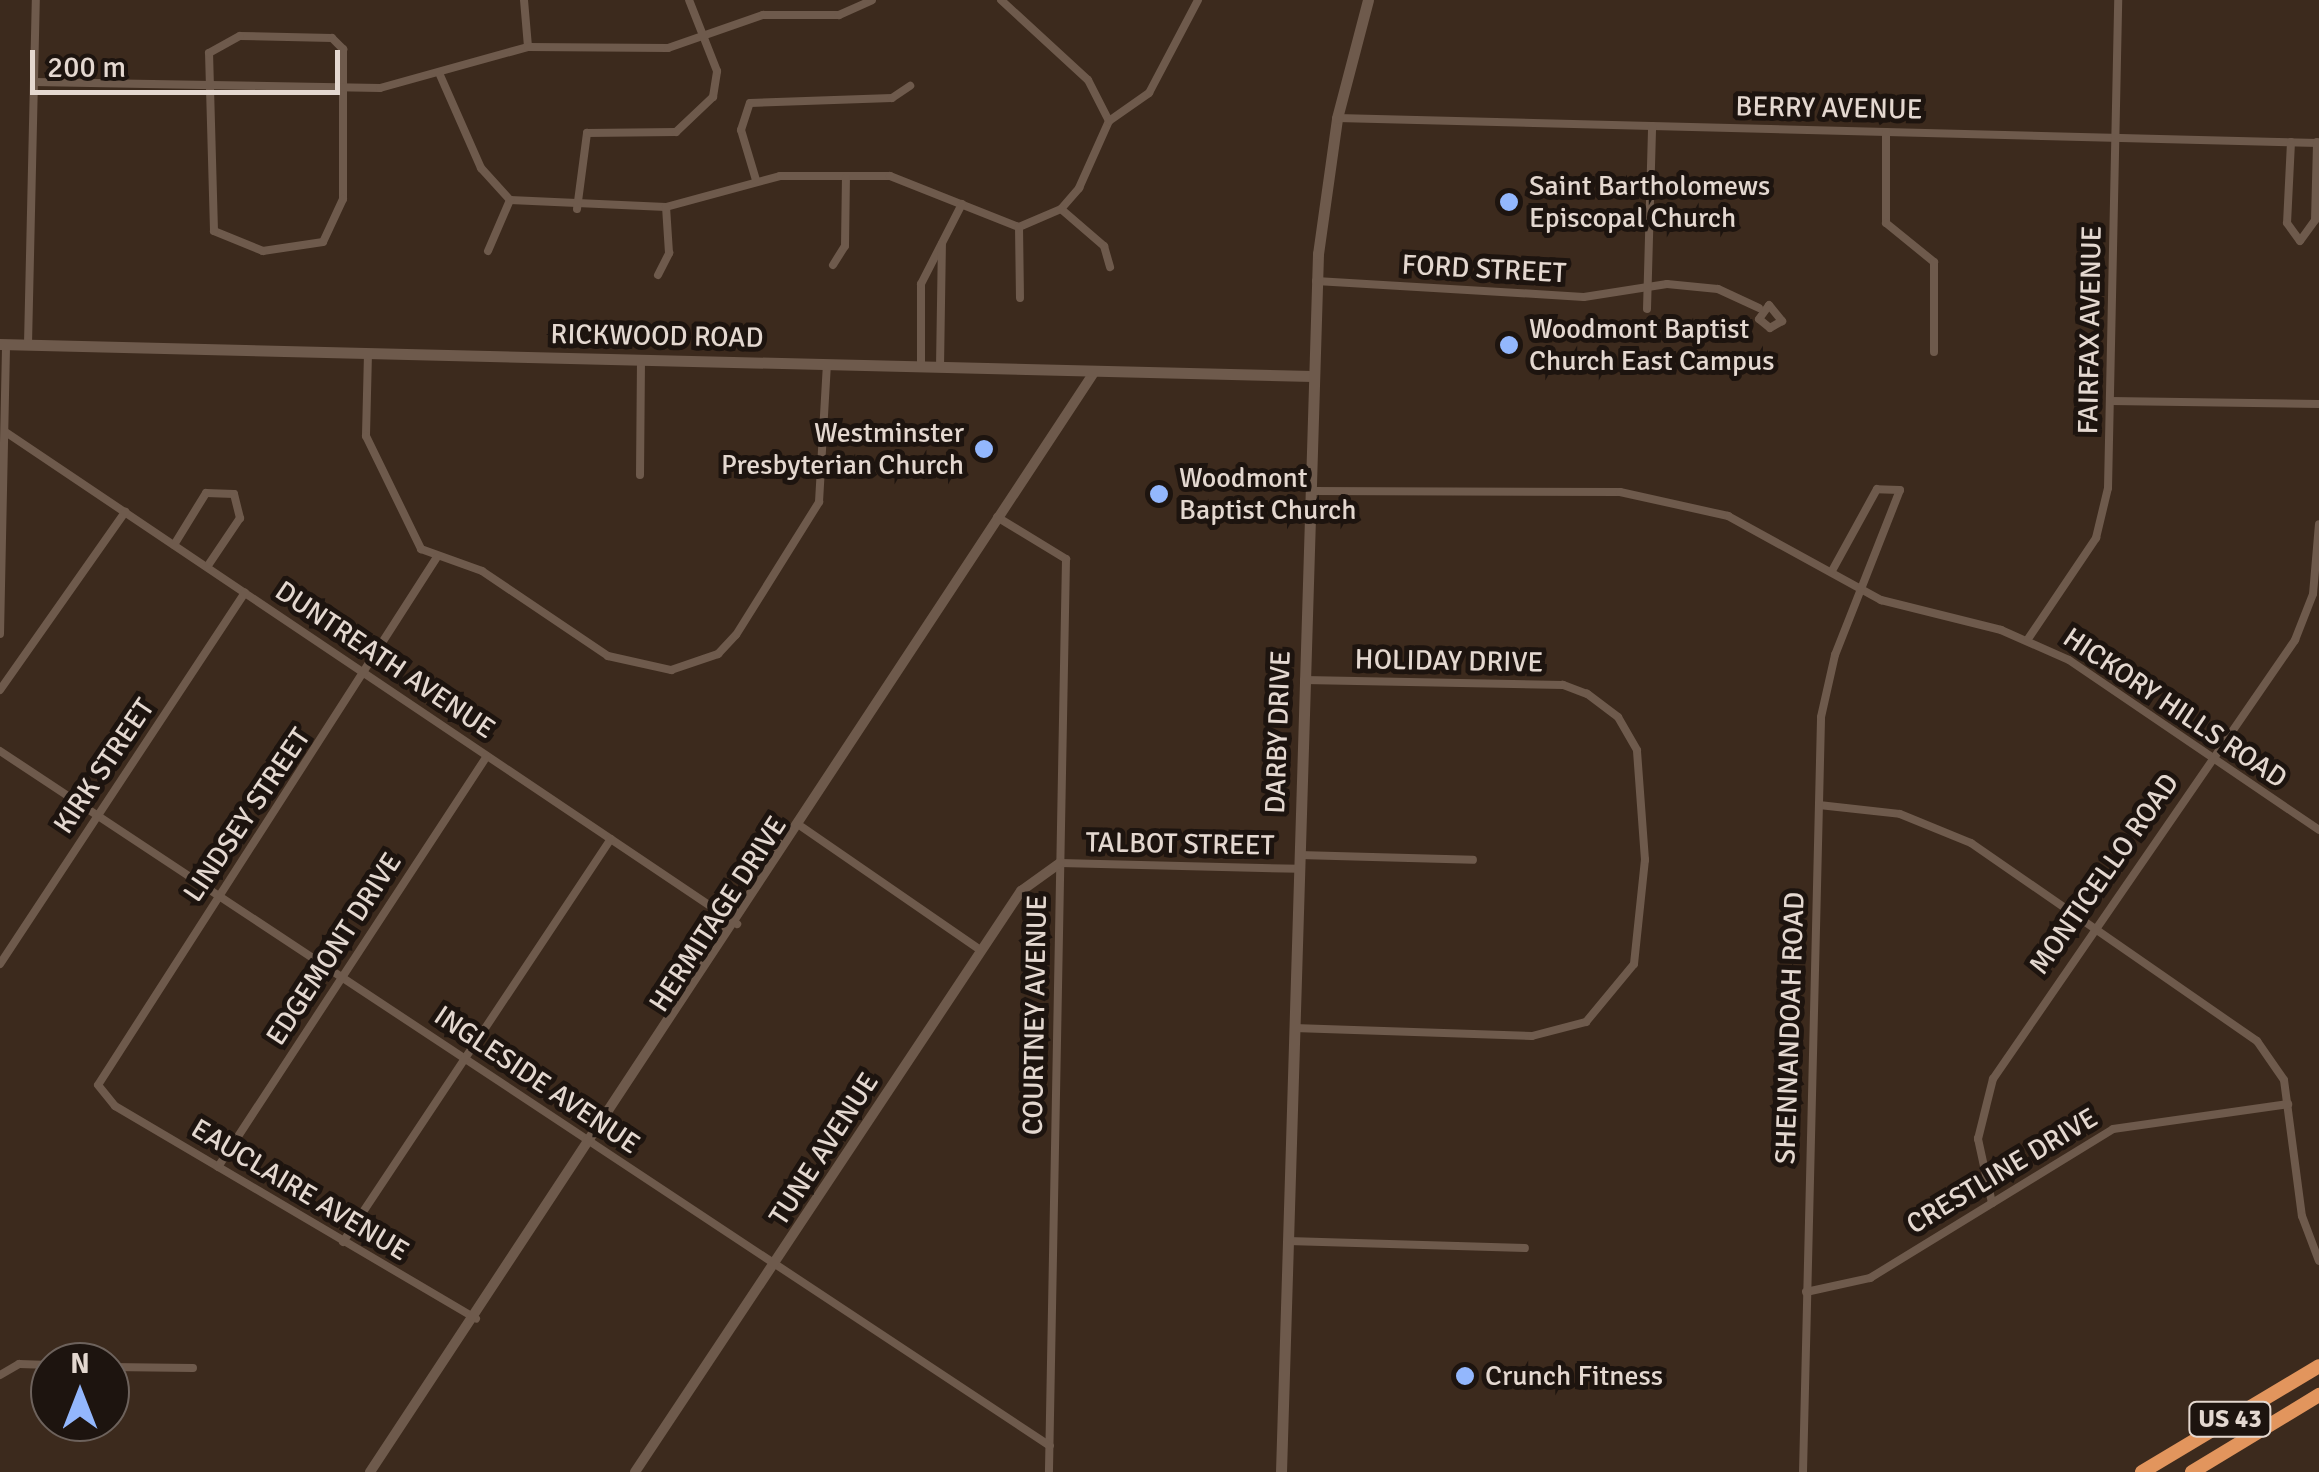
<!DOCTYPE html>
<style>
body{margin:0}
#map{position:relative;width:2319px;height:1472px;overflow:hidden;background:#3c2a1d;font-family:Signika,sans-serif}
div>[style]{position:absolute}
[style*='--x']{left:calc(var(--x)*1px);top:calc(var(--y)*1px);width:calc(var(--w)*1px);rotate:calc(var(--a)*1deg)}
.minor>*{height:8px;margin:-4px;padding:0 4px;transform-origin:4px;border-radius:4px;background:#6e5a4c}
.tertiary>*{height:10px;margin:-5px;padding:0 5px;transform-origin:5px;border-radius:5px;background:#6e5a4c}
.secondary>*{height:11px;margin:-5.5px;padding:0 5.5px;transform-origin:5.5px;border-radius:5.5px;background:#6e5a4c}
.trunk>*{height:14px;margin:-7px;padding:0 7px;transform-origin:7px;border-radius:7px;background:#e2955d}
.dots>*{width:28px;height:28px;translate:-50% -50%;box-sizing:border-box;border:5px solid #1d140f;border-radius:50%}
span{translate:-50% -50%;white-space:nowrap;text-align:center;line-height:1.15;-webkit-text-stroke:10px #1d140f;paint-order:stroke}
.shield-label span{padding:2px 8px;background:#1d140f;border:2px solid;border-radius:8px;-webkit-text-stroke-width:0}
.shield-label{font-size:25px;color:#e4d8d0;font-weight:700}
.street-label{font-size:28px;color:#e4d8d0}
.poi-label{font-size:28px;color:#e4d8d0}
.left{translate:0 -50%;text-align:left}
.right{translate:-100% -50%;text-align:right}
.north{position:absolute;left:30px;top:1342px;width:100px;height:100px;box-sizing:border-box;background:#1d140f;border:2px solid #6d625c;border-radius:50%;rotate:0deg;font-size:28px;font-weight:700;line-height:40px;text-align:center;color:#e4d8d0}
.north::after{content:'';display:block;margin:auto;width:35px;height:45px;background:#93b7fd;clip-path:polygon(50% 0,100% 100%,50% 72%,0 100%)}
.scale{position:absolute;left:30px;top:50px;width:310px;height:45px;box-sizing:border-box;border:5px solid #e4d8d0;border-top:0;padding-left:12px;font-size:30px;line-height:35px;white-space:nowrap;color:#e4d8d0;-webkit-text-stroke:8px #1d140f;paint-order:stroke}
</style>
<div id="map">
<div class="minor">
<div style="--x:524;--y:0;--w:47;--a:85.1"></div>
<div style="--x:240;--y:36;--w:92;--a:1.2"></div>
<div style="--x:332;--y:38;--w:16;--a:45"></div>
<div style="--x:343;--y:49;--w:150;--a:90"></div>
<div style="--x:343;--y:199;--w:47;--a:114.9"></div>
<div style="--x:323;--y:242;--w:61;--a:171.5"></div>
<div style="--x:263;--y:251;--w:53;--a:-157.8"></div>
<div style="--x:214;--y:231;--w:178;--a:-91.6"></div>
<div style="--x:209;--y:53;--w:35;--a:-29"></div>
<div style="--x:440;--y:75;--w:102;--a:66.2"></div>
<div style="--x:481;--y:168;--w:43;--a:47.8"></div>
<div style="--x:510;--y:200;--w:156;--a:2.6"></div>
<div style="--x:666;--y:207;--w:118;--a:-15.2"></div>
<div style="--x:780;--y:176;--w:110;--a:0"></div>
<div style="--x:890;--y:176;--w:139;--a:21.6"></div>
<div style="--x:1019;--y:227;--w:46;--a:-23.2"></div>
<div style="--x:1061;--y:209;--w:28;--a:-49"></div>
<div style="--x:1079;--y:188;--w:73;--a:-65.9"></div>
<div style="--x:1109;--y:121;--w:46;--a:-117.1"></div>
<div style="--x:1088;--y:80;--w:118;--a:-137.4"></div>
<div style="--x:34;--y:82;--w:346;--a:1"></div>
<div style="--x:380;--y:88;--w:154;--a:-15.5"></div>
<div style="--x:528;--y:47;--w:140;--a:0.4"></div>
<div style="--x:668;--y:48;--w:101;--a:-19.2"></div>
<div style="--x:763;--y:15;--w:76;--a:0"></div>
<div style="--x:839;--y:15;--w:36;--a:-24"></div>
<div style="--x:1337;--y:118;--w:982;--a:1.46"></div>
<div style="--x:1109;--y:121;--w:49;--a:-35"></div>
<div style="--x:1149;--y:93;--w:105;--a:-62.2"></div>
<div style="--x:1886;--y:132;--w:91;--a:90"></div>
<div style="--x:1886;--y:223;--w:62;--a:39.1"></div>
<div style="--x:1934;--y:262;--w:90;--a:90"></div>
<div style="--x:2291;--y:142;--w:81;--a:92.8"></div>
<div style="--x:2287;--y:223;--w:22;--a:54"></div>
<div style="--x:2300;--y:241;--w:26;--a:-54"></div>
<div style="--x:2315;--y:220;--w:78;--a:-88.5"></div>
<div style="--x:756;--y:180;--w:52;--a:-106.7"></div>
<div style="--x:741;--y:130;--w:28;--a:-72"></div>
<div style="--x:750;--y:103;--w:142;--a:-2"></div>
<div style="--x:892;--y:98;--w:22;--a:-34"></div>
<div style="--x:577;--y:209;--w:77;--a:-82.5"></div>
<div style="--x:587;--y:133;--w:89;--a:-0.6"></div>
<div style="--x:676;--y:132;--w:51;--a:-43.4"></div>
<div style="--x:713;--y:97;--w:26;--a:-81"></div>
<div style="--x:717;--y:71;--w:76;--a:-111.5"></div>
<div style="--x:1061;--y:209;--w:57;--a:40.7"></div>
<div style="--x:1104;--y:246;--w:22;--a:74"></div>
<div style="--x:1019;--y:227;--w:71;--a:89.2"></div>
<div style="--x:488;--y:251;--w:56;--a:-66.7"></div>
<div style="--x:833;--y:265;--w:22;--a:-58"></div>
<div style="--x:845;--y:246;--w:68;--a:-89.2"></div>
<div style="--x:658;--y:275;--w:25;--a:-63"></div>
<div style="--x:669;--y:253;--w:46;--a:-93.7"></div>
<div style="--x:1316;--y:281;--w:268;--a:3.4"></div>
<div style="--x:1584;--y:297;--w:84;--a:-8.9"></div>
<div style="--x:1667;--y:284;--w:51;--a:5.6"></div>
<div style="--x:1718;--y:289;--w:45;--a:24.9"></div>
<div style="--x:1769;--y:305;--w:21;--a:51"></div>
<div style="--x:1782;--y:321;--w:14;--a:150"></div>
<div style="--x:1770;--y:328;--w:14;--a:-141"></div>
<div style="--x:1759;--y:319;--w:17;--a:-54"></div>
<div style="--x:1647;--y:309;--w:183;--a:-88.4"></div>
<div style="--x:28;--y:344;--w:344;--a:-88.7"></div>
<div style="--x:368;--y:353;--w:83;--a:91.4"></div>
<div style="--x:366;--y:436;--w:126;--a:64"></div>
<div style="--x:421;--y:549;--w:65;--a:19.8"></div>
<div style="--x:482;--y:571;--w:152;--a:34"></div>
<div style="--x:608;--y:656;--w:65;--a:12.5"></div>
<div style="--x:671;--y:670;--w:50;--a:-18.8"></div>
<div style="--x:718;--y:654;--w:26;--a:-47"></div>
<div style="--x:736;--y:635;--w:157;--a:-58"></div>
<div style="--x:819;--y:502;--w:137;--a:-86.7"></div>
<div style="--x:921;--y:367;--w:83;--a:-90"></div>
<div style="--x:921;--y:284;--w:90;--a:-62.9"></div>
<div style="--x:940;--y:367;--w:123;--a:-89.1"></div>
<div style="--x:2111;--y:401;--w:208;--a:0.8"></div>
<div style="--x:7;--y:433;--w:880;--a:33.92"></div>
<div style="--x:640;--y:475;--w:114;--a:-89.5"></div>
<div style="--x:1311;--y:491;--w:309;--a:0.2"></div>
<div style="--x:1620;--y:492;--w:111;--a:12.5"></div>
<div style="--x:1728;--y:516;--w:175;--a:28.8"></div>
<div style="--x:1881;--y:600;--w:124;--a:14"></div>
<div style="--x:2001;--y:630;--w:74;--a:23.8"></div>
<div style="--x:2069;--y:660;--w:302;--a:34.2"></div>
<div style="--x:997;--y:517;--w:81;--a:31.3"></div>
<div style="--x:1066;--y:559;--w:913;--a:91.07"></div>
<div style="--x:174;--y:545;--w:61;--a:-58.4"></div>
<div style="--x:206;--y:493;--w:28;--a:2"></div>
<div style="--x:234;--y:494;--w:25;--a:76"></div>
<div style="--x:240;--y:518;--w:59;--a:124"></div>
<div style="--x:437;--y:557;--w:627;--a:122.7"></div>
<div style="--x:98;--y:1085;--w:27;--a:51"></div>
<div style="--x:115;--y:1106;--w:419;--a:30.5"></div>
<div style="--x:0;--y:634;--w:290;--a:-88.8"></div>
<div style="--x:2028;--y:639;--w:122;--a:-56"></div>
<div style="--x:2096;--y:538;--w:51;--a:-76.5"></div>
<div style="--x:2108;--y:488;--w:488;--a:-88.8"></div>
<div style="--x:0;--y:690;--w:218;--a:-54.9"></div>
<div style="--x:0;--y:751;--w:1259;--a:33.5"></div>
<div style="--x:1819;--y:805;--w:81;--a:6.3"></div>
<div style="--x:1900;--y:814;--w:77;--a:22.2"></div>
<div style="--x:1971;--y:843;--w:348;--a:34.7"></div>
<div style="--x:2257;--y:1041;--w:47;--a:55.3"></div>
<div style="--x:2284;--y:1080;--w:137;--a:82.5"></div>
<div style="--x:2302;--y:1216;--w:48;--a:69.3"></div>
<div style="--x:802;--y:827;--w:216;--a:34.6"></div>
<div style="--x:1299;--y:855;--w:174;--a:1.6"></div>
<div style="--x:1060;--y:863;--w:239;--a:1.4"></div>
<div style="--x:0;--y:964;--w:445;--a:-56.6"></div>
<div style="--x:1294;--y:1028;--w:238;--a:1.9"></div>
<div style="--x:1532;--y:1036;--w:56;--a:-14.5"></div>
<div style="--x:1586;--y:1022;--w:75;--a:-50.4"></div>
<div style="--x:1634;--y:964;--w:105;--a:-84"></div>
<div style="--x:1645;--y:860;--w:110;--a:-94.2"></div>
<div style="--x:1637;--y:750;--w:38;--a:-120"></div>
<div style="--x:1618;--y:717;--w:39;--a:-143"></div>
<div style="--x:1587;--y:694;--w:26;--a:-159"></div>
<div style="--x:1563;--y:685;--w:259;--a:-178.9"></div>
<div style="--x:218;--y:1167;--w:491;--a:-56.8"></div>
<div style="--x:1992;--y:1203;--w:66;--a:-102.3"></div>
<div style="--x:1978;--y:1139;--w:62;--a:-76"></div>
<div style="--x:1993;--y:1079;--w:533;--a:-55.47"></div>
<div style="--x:2295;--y:640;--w:49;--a:-68.6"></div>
<div style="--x:2313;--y:594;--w:70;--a:-85.1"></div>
<div style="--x:1288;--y:1241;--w:237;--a:1.7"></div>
<div style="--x:343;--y:1242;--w:484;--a:-56.4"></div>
<div style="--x:1806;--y:1292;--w:66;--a:-12.3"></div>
<div style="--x:1870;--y:1278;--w:285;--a:-31.5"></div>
<div style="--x:2113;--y:1129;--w:177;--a:-8.1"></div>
<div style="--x:110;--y:1367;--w:83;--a:0.7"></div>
<div style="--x:0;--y:1375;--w:22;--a:-30"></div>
<div style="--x:19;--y:1364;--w:31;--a:2"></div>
<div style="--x:1803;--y:1472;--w:755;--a:-88.63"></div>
<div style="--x:1821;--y:717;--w:64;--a:-77.3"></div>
<div style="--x:1835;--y:655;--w:177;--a:-68.5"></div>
<div style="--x:1900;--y:490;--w:23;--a:-178"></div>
<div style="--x:1877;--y:489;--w:94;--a:118.8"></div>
</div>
<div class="tertiary">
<div style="--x:370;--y:1472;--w:1315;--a:-56.64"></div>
<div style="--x:635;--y:1472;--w:698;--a:-56.4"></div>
<div style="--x:1021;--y:891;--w:48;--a:-35.7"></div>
</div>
<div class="secondary">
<div style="--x:0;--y:344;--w:1313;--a:1.4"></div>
<div style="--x:1281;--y:1472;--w:1219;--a:-88.26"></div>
<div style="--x:1318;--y:254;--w:137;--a:-82"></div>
<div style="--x:1337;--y:118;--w:122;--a:-75.3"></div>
</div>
<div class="trunk">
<div style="--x:2142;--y:1472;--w:206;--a:-30.9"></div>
<div style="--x:2192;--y:1472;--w:149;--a:-31.2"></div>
</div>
<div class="dots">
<div style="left:1509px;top:202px;background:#93b7fd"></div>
<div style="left:1509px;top:345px;background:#93b7fd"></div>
<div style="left:984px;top:449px;background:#93b7fd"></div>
<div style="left:1159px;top:494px;background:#93b7fd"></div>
<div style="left:1465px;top:1376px;background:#93b7fd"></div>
</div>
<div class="shield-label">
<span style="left:2230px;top:1419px">US 43</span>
</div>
<div class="street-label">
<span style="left:1829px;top:108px;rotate:1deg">BERRY AVENUE</span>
<span style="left:1484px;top:269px;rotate:3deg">FORD STREET</span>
<span style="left:2090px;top:330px;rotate:-89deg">FAIRFAX AVENUE</span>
<span style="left:657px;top:336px;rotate:1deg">RICKWOOD ROAD</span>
<span style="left:385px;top:660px;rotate:34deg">DUNTREATH AVENUE</span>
<span style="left:1449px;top:661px;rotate:1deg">HOLIDAY DRIVE</span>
<span style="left:2175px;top:708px;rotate:34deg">HICKORY HILLS ROAD</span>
<span style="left:1278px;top:732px;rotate:-88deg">DARBY DRIVE</span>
<span style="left:104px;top:766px;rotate:-56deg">KIRK STREET</span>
<span style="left:247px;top:815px;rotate:-56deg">LINDSEY STREET</span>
<span style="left:1180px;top:844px;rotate:1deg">TALBOT STREET</span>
<span style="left:2104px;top:874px;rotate:-55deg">MONTICELLO ROAD</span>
<span style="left:718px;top:914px;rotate:-57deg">HERMITAGE DRIVE</span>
<span style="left:334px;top:949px;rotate:-57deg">EDGEMONT DRIVE</span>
<span style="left:1035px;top:1015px;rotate:-89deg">COURTNEY AVENUE</span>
<span style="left:1790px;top:1028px;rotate:-88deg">SHENNANDOAH ROAD</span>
<span style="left:537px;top:1080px;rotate:34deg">INGLESIDE AVENUE</span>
<span style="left:824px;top:1149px;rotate:-57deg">TUNE AVENUE</span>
<span style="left:2002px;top:1171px;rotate:-31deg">CRESTLINE DRIVE</span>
<span style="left:300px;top:1190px;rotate:31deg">EAUCLAIRE AVENUE</span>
</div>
<div class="poi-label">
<span class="left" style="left:1529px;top:202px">Saint Bartholomews<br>Episcopal Church</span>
<span class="left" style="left:1529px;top:345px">Woodmont Baptist<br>Church East Campus</span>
<span class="right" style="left:964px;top:449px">Westminster<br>Presbyterian Church</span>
<span class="left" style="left:1179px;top:494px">Woodmont<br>Baptist Church</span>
<span class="left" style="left:1485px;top:1376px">Crunch Fitness</span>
</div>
<div class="north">N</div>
<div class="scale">200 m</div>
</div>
